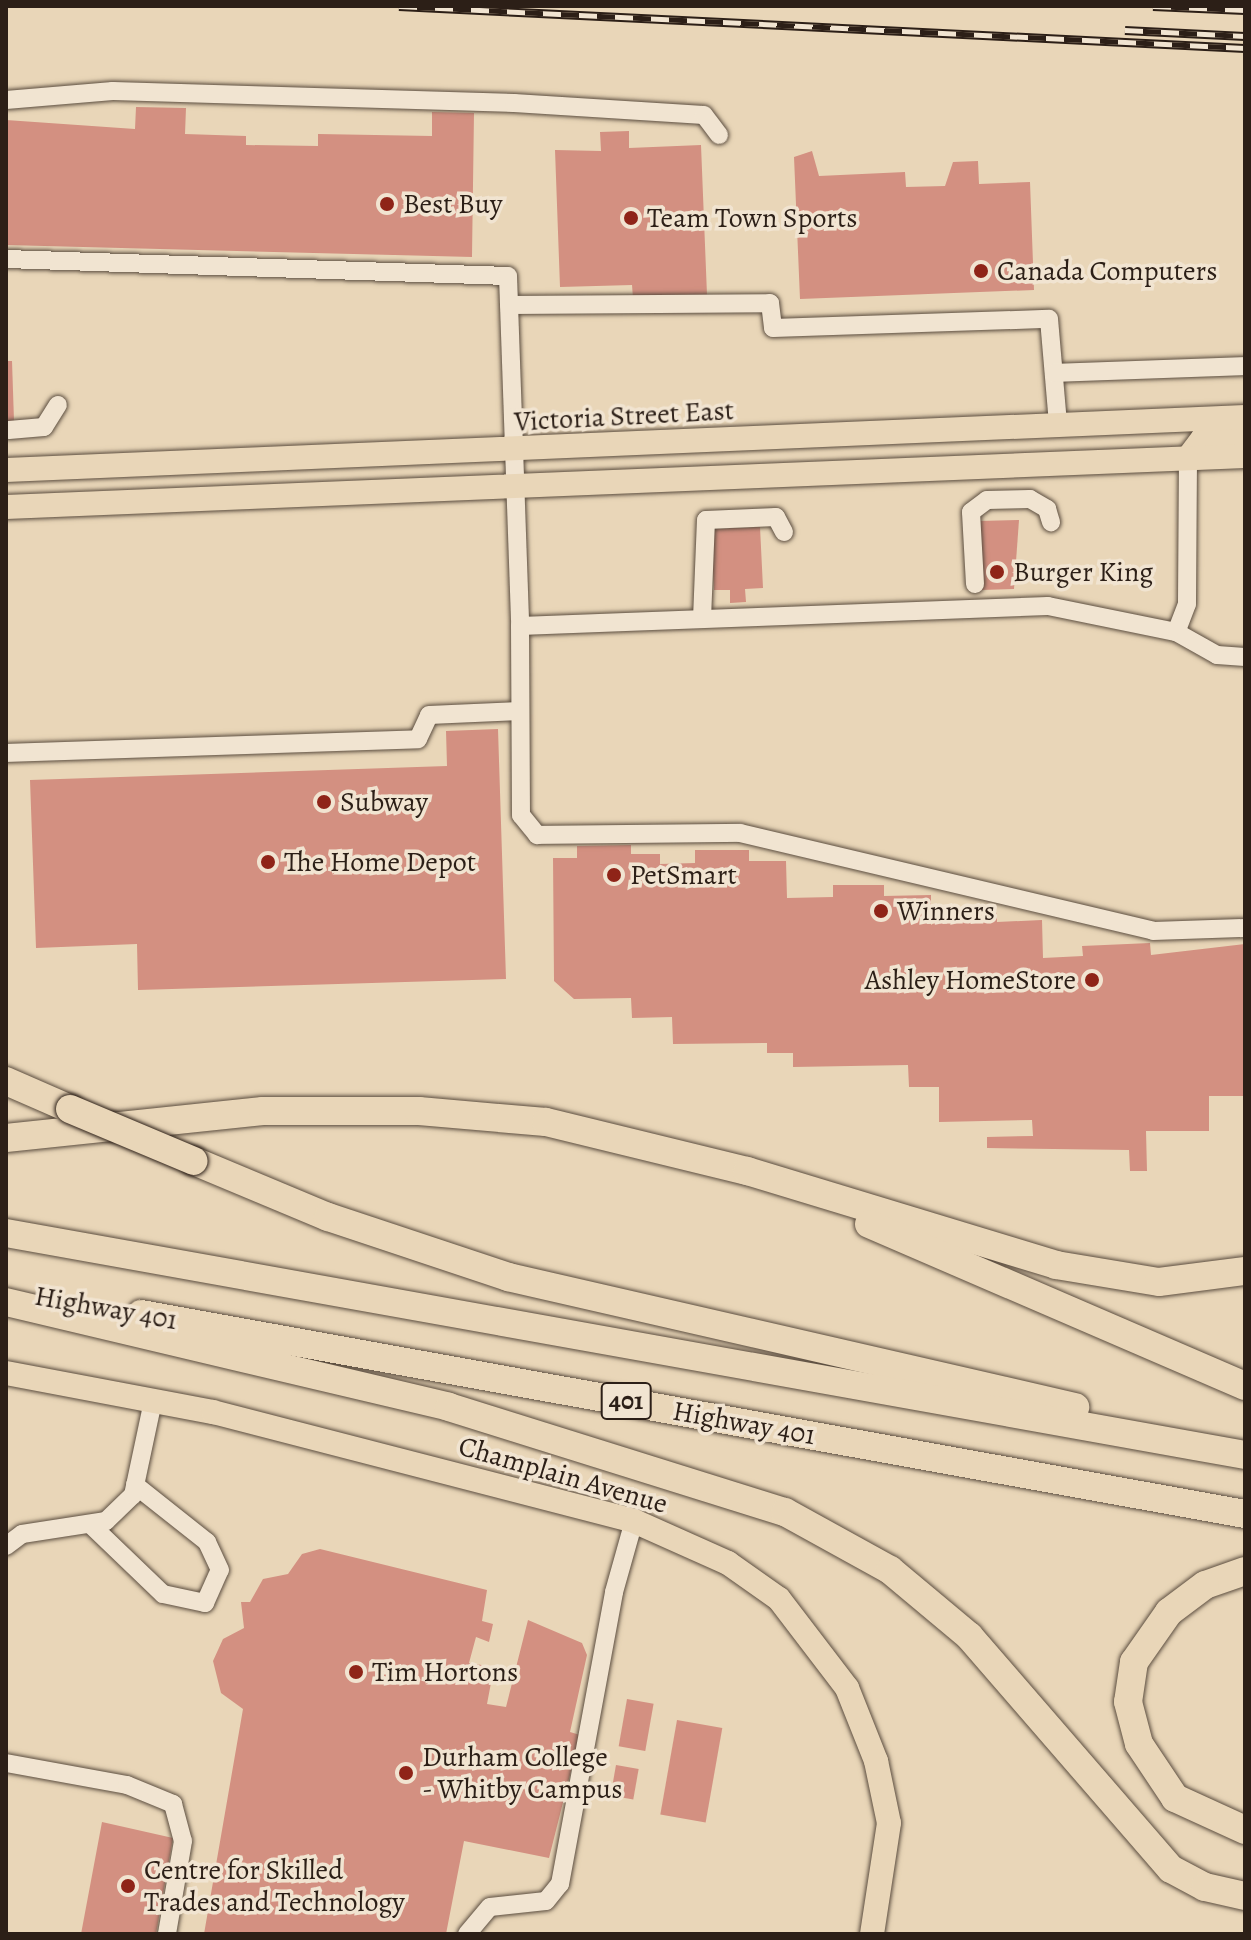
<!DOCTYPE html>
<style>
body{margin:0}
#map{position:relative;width:1251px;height:1940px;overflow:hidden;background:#e9d6b8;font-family:Alegreya,serif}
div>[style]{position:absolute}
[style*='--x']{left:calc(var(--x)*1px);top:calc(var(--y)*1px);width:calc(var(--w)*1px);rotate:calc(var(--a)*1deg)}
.building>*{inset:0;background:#d39081;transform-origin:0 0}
.roads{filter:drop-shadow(0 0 2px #5b4d3f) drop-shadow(0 0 2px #5b4d3f)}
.minor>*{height:18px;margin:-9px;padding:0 9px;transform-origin:9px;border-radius:9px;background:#f1e4d1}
.major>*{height:24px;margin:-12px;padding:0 12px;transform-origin:12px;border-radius:12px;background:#e9d6b8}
.highway>*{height:28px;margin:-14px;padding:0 14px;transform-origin:14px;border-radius:14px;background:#e9d6b8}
.rail>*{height:9px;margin-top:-4.5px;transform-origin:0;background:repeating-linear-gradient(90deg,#f1e4d1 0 18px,#2c1f17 0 36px);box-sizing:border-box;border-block:2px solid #2c1f17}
.bridges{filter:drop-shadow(0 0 2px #2c1f17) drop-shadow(0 0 2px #2c1f17)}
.highway-bridge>*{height:28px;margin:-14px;padding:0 14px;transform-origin:14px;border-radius:14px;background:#e9d6b8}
.dots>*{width:22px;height:22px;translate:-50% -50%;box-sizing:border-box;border:4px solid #f1e4d1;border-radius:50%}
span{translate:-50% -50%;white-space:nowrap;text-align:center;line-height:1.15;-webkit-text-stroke:7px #f1e4d1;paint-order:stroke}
.shield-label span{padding:2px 6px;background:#f1e4d1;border:2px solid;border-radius:6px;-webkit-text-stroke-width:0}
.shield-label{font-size:26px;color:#2c1f17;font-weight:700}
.poi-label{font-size:28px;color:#2c1f17}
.left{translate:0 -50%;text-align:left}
.right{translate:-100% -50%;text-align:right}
.street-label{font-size:28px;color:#2c1f17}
.frame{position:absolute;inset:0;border:8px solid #2c1f17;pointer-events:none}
</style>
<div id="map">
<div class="building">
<div style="clip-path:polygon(136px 107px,186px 108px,185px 134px,246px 136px,246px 145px,318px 146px,318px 134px,432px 136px,432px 112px,474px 113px,472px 257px,6px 245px,6px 120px,135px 129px)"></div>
<div style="clip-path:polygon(629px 131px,629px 148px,701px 145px,707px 295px,633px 298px,632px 285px,560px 287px,555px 150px,601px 151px,600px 132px)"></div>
<div style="clip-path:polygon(812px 151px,819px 176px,905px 172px,906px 187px,945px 186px,953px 162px,978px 161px,979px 184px,1030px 182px,1034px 290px,800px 299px,794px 157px)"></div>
<div style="clip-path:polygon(6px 361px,12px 361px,14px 421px,6px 434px)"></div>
<div style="clip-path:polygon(1019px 520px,1014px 589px,981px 590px,979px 521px)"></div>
<div style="clip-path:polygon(760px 527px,763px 588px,745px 589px,746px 602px,730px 603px,730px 590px,714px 590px,711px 529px)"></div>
<div style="clip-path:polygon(498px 729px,506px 979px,138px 990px,137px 944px,36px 948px,30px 780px,447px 766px,446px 731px)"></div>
<div style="clip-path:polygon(631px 845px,631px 854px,660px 854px,660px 864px,695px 863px,695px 850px,749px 850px,749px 861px,786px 861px,787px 898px,833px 897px,833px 885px,884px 885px,884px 896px,931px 895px,931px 925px,950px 912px,988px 911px,997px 913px,997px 922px,1042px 920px,1043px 958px,1083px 956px,1082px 946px,1150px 943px,1151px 955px,1245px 944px,1245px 1096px,1209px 1096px,1209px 1131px,1146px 1131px,1147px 1171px,1130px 1171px,1129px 1150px,987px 1148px,987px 1137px,1033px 1136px,1032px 1120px,939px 1122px,939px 1087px,909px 1087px,908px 1065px,793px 1067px,793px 1053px,767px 1053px,767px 1043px,673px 1044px,672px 1017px,632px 1018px,631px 998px,574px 999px,554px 981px,553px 858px,577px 858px,577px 846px)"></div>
<div style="clip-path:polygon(320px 1549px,487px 1590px,482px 1621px,493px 1624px,489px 1642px,476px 1637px,469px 1663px,494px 1667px,487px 1704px,506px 1707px,528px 1620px,582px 1643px,587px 1655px,570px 1732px,580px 1735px,549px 1858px,464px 1841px,446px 1934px,204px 1934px,243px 1709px,221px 1693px,213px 1661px,223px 1639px,244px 1628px,241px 1602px,250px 1602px,263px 1579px,288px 1574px,302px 1554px)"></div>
<div style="left:627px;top:1699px;width:27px;height:48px;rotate:10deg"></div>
<div style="left:677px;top:1720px;width:46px;height:96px;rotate:10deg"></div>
<div style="left:616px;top:1765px;width:23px;height:31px;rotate:10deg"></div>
<div style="clip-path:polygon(102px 1822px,173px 1838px,156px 1934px,81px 1934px)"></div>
</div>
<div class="roads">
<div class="minor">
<div style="--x:6;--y:100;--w:107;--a:-4.8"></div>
<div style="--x:113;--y:91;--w:401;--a:1.7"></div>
<div style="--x:514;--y:103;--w:190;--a:3.6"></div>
<div style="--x:704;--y:115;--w:25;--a:53"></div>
<div style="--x:6;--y:259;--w:502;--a:1.94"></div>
<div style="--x:508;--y:276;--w:350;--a:88"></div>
<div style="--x:520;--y:626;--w:528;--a:-2.17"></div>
<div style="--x:1048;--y:606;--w:131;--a:11.5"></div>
<div style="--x:509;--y:305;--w:261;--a:-0.4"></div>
<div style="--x:770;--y:303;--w:25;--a:83"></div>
<div style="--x:773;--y:328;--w:276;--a:-1.9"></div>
<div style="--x:1049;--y:319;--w:104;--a:85.1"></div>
<div style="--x:1054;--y:373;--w:191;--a:-2.1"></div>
<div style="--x:9;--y:430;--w:35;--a:-5"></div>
<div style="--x:44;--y:427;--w:26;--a:-58"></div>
<div style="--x:1188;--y:458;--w:146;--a:90.4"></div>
<div style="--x:1187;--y:604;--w:30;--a:111"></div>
<div style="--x:1176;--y:632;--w:47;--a:29.3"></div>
<div style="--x:1217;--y:655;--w:28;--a:4"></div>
<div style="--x:975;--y:584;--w:72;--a:-93.2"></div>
<div style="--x:971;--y:512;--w:20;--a:-37"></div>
<div style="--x:987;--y:500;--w:43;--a:-1.3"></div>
<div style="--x:1030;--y:499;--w:20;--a:30"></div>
<div style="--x:1047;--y:509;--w:14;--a:73"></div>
<div style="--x:702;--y:619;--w:99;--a:-87.7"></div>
<div style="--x:706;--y:520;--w:70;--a:-2.5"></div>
<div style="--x:776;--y:517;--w:17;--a:62"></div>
<div style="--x:520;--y:626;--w:189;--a:89.7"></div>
<div style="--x:521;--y:815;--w:26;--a:51"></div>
<div style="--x:537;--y:835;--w:203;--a:-0.6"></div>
<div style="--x:740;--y:833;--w:424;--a:13.3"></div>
<div style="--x:1153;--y:931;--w:92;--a:-1.9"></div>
<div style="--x:6;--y:753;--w:412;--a:-1.9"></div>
<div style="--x:418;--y:739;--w:26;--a:-65"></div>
<div style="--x:429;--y:715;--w:91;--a:-2.5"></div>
<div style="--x:90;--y:1524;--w:101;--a:43.8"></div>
<div style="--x:163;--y:1594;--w:43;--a:12.1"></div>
<div style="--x:205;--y:1603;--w:36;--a:-66"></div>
<div style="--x:220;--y:1570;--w:31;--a:-115"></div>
<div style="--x:207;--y:1542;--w:92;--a:-141.6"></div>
<div style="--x:6;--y:1546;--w:20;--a:-37"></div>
<div style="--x:22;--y:1534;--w:85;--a:-8.8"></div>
<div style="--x:106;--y:1521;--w:37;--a:-44"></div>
<div style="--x:133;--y:1495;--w:96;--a:-78"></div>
<div style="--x:6;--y:1763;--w:123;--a:10.3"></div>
<div style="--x:127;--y:1785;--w:50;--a:22.4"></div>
<div style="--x:173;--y:1804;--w:38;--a:75"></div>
<div style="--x:183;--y:1841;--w:94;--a:99.8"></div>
<div style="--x:467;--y:1934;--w:35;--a:-50"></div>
<div style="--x:490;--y:1907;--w:56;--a:-6.1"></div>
<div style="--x:546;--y:1901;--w:22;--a:-51"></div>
<div style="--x:560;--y:1884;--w:297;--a:-79.5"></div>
<div style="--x:614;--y:1592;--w:74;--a:-74.3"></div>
</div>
<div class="major">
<div style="--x:1188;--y:458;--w:25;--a:-53"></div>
<div style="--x:1203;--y:438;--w:42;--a:-1.4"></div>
<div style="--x:6;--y:470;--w:1240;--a:-2.45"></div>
<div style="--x:6;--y:507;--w:1240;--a:-2.36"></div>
<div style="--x:6;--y:1373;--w:211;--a:10.7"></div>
<div style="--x:213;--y:1412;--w:435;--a:14.5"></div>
<div style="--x:634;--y:1521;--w:103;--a:24.1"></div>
<div style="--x:728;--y:1563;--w:62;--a:35.2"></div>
<div style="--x:779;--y:1599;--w:112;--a:52.6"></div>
<div style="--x:847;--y:1688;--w:79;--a:68.3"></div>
<div style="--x:876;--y:1761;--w:63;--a:78.2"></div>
<div style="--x:889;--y:1823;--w:112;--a:98.7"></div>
</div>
<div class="highway">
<div style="--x:6;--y:1081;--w:70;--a:23.6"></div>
<div style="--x:6;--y:1138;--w:258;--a:-6"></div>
<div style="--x:263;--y:1111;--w:156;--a:0"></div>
<div style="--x:419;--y:1111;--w:127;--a:5"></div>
<div style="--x:546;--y:1122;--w:207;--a:13.7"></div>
<div style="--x:747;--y:1171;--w:323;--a:16.9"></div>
<div style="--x:1056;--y:1265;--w:104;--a:9.4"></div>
<div style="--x:1159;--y:1282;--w:87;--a:-7.3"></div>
<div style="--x:194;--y:1161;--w:145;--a:22.7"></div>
<div style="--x:328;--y:1217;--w:190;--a:18.4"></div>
<div style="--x:508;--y:1277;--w:582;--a:12.91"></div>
<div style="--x:869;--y:1224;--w:409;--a:23.3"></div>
<div style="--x:6;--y:1233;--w:1259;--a:10.16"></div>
<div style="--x:6;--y:1302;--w:455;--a:13.3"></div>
<div style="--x:449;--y:1407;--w:352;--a:17.4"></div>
<div style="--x:785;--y:1512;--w:120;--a:28.9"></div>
<div style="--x:890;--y:1570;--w:103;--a:39.9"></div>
<div style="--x:969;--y:1636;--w:308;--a:49.1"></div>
<div style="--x:1171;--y:1869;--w:38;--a:28"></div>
<div style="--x:1205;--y:1887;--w:41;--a:12.7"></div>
<div style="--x:141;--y:1314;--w:1122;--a:10.27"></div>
<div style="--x:1245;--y:1571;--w:42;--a:160.7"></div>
<div style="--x:1205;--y:1585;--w:45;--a:143.1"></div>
<div style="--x:1169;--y:1612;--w:61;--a:125"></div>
<div style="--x:1134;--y:1662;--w:40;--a:98.5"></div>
<div style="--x:1128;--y:1702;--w:43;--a:75.3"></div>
<div style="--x:1139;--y:1744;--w:65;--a:56.3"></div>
<div style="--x:1175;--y:1798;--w:77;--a:24.6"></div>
</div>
</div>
<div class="rail">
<div style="--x:399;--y:6;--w:847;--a:2.84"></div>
<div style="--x:1153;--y:6;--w:92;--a:2.5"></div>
<div style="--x:1125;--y:30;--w:120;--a:2.9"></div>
</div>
<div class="bridges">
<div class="highway-bridge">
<div style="--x:70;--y:1109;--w:134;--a:22.8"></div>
</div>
</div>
<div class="dots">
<div style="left:387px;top:204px;background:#8f2418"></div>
<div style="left:631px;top:218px;background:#8f2418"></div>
<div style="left:981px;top:271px;background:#8f2418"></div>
<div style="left:997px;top:572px;background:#8f2418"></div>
<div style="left:324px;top:802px;background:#8f2418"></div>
<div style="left:268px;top:862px;background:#8f2418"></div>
<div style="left:614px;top:875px;background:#8f2418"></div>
<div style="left:881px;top:911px;background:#8f2418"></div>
<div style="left:1092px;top:980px;background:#8f2418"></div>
<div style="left:356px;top:1672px;background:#8f2418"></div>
<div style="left:406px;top:1773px;background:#8f2418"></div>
<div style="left:128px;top:1886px;background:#8f2418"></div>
</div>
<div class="shield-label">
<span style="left:626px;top:1401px">401</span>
</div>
<div class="poi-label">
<span class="left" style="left:403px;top:204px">Best Buy</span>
<span class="left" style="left:647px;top:218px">Team Town Sports</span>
<span class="left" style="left:997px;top:271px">Canada Computers</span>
<span class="left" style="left:1013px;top:572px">Burger King</span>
<span class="left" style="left:340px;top:802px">Subway</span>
<span class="left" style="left:284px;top:862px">The Home Depot</span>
<span class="left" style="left:630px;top:875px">PetSmart</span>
<span class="left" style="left:897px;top:911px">Winners</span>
<span class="right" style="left:1076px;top:980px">Ashley HomeStore</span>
<span class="left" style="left:372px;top:1672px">Tim Hortons</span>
<span class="left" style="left:422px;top:1773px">Durham College<br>- Whitby Campus</span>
<span class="left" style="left:144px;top:1886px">Centre for Skilled<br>Trades and Technology</span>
</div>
<div class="street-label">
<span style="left:624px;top:416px;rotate:-3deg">Victoria Street East</span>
<span style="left:106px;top:1308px;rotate:10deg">Highway 401</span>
<span style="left:744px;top:1423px;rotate:10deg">Highway 401</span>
<span style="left:563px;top:1475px;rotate:16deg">Champlain Avenue</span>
</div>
<div class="frame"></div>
</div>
